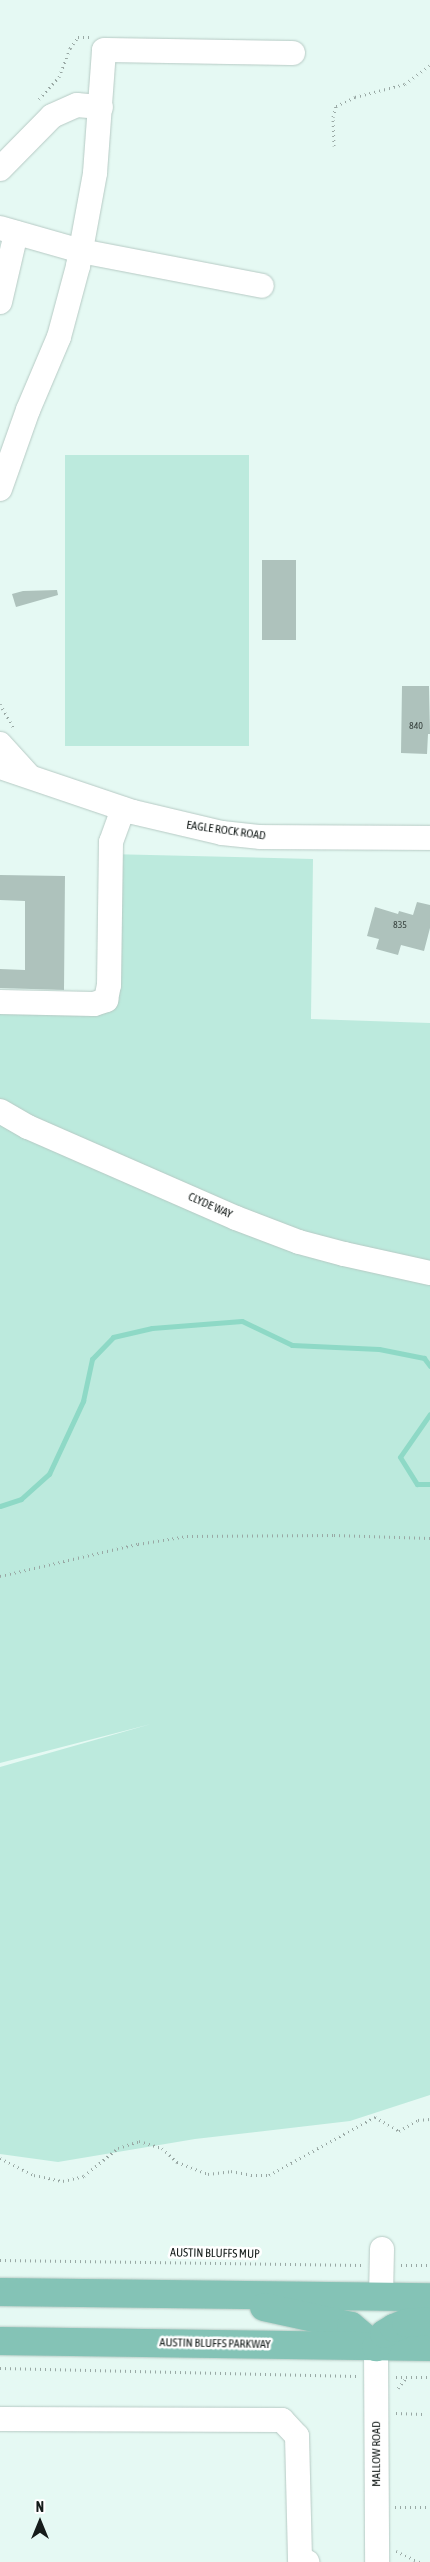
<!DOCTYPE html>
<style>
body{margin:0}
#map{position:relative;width:430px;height:2562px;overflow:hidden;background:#e5f9f3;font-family:"Asap Condensed",sans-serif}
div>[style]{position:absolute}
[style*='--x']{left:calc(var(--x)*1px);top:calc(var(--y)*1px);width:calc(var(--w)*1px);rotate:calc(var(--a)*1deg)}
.green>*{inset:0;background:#bceadd;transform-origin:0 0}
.stream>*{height:5px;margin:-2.5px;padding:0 2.5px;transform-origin:2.5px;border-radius:2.5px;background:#8ed9c6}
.building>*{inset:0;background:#aec2bc;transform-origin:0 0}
.path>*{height:3px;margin-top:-1.5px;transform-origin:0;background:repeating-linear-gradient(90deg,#99a8a4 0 1px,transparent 0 5px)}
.roads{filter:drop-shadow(0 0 1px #b6cac4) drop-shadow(0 0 1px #b6cac4)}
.minor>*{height:24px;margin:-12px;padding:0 12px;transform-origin:12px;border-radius:12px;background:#fff}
.major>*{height:28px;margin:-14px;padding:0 14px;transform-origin:14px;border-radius:14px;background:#84c3b6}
span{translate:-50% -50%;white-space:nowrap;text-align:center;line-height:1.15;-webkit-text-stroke:5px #fff;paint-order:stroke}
.number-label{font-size:10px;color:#3b4642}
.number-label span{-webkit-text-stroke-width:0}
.street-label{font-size:12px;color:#151c1a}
.north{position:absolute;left:15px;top:2497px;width:50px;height:50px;-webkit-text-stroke:4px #fff;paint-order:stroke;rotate:0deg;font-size:14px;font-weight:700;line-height:20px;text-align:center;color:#151c1a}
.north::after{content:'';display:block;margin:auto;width:18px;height:22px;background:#151c1a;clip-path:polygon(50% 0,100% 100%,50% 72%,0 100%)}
</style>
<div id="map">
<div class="green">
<div style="left:249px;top:455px;width:291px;height:184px;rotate:90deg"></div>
<div style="clip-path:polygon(108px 854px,313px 859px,311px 1019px,430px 1023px,430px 2095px,350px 2121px,195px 2139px,58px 2162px,0 2154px,0 1767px,151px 1724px,0 1763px,0 1006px,97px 1005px)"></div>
</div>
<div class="stream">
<div style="--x:430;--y:1414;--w:52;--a:124.9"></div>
<div style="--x:400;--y:1457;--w:32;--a:58"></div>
<div style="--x:417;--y:1484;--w:13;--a:0"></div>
<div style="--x:0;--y:1506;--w:22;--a:-18"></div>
<div style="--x:21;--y:1499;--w:38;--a:-42"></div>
<div style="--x:49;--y:1474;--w:81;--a:-65"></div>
<div style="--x:83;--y:1401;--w:43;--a:-77.9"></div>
<div style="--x:92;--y:1359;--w:30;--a:-46"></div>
<div style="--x:113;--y:1337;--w:40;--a:-13"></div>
<div style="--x:152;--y:1328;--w:90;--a:-4.4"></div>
<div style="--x:242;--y:1321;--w:55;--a:25.6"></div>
<div style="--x:292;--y:1345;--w:87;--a:2.6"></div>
<div style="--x:379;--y:1349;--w:46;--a:11.3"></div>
<div style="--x:424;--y:1358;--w:10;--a:53"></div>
</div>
<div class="building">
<div style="left:262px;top:560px;width:34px;height:80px"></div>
<div style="clip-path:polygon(57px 590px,58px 595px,16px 607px,12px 594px,23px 591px)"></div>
<div style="clip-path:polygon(402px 686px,429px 686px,430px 734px,428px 734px,427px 754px,401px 753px)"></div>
<div style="clip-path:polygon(0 875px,65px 876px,64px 990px,0 988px,0 969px,25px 970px,25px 901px,0 900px)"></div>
<div style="clip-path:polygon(417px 902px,430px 905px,430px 928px,424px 951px,401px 945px,398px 955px,376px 949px,379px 939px,367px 936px,375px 907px,398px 914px,399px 911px,413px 915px)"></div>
</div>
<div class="path">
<div style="--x:39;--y:99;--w:30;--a:-48"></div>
<div style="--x:59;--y:77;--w:31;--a:-69"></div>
<div style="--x:70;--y:48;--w:14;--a:-54"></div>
<div style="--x:78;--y:37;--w:12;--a:0"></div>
<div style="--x:334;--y:146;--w:29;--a:-92"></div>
<div style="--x:333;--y:117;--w:11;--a:-75"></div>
<div style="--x:336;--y:106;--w:21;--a:-25"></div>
<div style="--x:355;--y:97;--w:52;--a:-14.6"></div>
<div style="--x:405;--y:84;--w:31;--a:-37"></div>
<div style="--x:0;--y:704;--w:28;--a:60"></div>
<div style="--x:0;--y:1576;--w:142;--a:-13.1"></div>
<div style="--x:138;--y:1544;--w:50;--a:-9.3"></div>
<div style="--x:187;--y:1536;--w:147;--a:-0.4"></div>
<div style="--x:334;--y:1535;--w:96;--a:1.8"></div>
<div style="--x:0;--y:2158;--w:38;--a:27"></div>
<div style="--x:34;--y:2175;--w:30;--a:12"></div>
<div style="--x:63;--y:2181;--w:22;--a:-13"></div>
<div style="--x:84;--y:2176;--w:44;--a:-39.5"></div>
<div style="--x:118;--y:2148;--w:22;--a:-18"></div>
<div style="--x:139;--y:2141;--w:24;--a:17"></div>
<div style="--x:162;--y:2148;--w:21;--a:43"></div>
<div style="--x:177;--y:2162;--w:33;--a:21"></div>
<div style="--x:208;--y:2174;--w:23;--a:-7"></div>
<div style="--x:231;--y:2171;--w:20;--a:11"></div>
<div style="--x:251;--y:2175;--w:18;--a:0"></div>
<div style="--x:269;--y:2175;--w:121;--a:-28.7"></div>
<div style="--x:375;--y:2117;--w:28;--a:30"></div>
<div style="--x:399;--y:2131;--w:22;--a:-30"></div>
<div style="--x:418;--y:2120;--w:12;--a:-5"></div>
<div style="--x:0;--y:2260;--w:362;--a:0.8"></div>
<div style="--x:401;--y:2265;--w:29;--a:0"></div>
<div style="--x:0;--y:2368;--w:357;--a:1.3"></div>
<div style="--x:396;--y:2377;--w:34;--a:0"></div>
<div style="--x:398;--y:2388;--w:13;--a:-51"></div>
<div style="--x:396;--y:2413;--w:27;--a:2"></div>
<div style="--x:395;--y:2507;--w:32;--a:0"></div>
<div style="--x:396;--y:2551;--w:26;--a:25"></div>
</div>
<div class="roads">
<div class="minor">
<div style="--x:0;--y:169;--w:74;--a:-45.5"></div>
<div style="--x:52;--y:116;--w:27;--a:-24"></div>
<div style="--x:77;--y:105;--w:24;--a:5"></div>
<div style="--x:0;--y:228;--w:84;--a:15.9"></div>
<div style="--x:81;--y:251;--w:184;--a:10.9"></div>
<div style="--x:0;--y:302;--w:71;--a:-76.9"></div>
<div style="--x:0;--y:489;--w:84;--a:-70.5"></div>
<div style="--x:28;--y:410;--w:79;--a:-67"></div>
<div style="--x:59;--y:337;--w:73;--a:-75"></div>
<div style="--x:78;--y:266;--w:95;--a:-79.6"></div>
<div style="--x:95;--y:173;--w:123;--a:-85.8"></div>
<div style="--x:104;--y:50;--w:189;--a:0.9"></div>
<div style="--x:0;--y:744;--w:42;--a:47.9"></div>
<div style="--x:0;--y:767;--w:140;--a:18.7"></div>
<div style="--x:133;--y:812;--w:91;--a:13.3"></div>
<div style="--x:222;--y:833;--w:39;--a:6"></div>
<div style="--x:261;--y:837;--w:169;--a:0.3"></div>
<div style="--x:0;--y:1002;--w:94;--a:1.2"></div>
<div style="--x:94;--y:1004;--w:13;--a:-18"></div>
<div style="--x:106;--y:1000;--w:15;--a:-79"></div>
<div style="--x:109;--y:985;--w:143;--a:-89.2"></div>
<div style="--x:111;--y:842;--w:35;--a:-70"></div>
<div style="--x:0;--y:1111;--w:32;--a:30"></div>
<div style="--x:28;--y:1127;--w:227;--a:23.6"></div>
<div style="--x:236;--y:1218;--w:67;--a:20.9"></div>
<div style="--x:299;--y:1242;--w:47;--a:14.9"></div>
<div style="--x:344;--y:1254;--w:88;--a:12.5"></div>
<div style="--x:381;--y:2297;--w:48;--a:-88.8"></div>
<div style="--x:376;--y:2347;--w:215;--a:89.7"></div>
<div style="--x:0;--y:2419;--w:282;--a:0.2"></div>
<div style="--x:282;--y:2420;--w:22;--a:47"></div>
<div style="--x:297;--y:2436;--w:123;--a:88.6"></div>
<div style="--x:300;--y:2559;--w:8;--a:23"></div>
</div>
<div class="major">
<div style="--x:0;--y:2292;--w:430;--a:0.7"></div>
<div style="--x:264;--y:2307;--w:89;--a:12.3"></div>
<div style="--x:351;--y:2326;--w:33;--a:40"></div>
<div style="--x:0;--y:2341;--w:430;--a:0.8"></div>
<div style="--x:376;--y:2347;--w:15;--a:-58"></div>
<div style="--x:384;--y:2334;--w:12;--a:-31"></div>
<div style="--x:394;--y:2328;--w:13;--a:-23"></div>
<div style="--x:406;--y:2323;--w:24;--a:-5"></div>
</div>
</div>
<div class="number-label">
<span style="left:416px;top:726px">840</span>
<span style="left:400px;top:925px">835</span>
</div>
<div class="street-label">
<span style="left:226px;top:831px;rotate:8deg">EAGLE ROCK ROAD</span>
<span style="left:210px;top:1206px;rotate:24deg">CLYDE WAY</span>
<span style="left:215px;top:2254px;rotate:1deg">AUSTIN BLUFFS MUP</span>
<span style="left:215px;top:2344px;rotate:1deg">AUSTIN BLUFFS PARKWAY</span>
<span style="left:377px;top:2454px;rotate:-90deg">MALLOW ROAD</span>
</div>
<div class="north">N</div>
</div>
